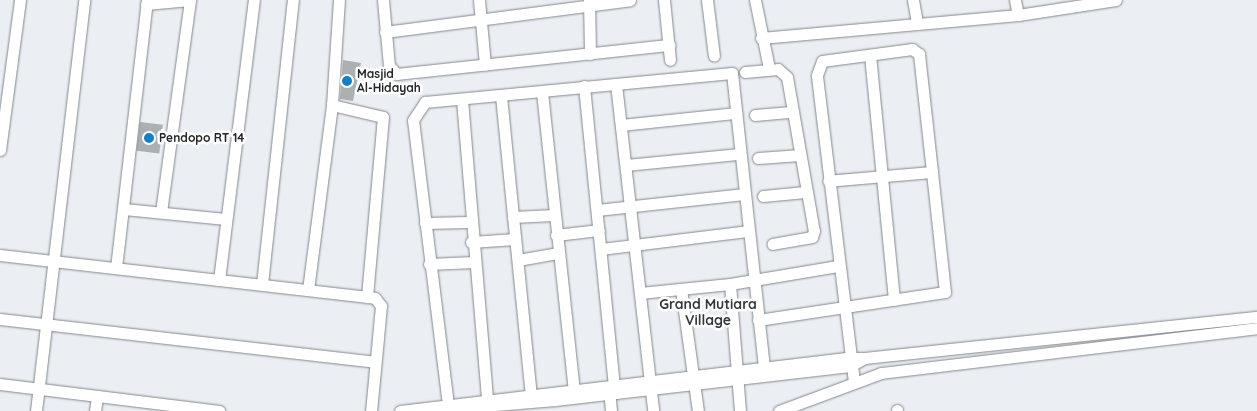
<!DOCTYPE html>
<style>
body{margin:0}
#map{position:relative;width:1257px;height:411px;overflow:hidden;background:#ebeff3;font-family:Quicksand,sans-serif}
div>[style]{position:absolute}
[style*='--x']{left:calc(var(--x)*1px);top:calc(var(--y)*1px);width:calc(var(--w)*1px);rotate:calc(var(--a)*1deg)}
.building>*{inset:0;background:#acb0b3;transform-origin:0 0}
.roads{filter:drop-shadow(0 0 1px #83878a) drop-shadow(0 0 1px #83878a)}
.minor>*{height:11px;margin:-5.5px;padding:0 5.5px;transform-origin:5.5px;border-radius:5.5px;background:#fff}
.dots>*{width:14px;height:14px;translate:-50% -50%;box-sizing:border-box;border:2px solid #fff;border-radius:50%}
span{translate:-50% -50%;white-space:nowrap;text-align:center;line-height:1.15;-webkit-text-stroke:5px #fff;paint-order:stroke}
.poi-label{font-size:12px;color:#242526;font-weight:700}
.left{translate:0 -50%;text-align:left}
.neighbourhood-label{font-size:14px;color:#36393c;font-weight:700}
</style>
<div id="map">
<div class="building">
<div style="clip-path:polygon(343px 60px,361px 63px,353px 101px,340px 99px)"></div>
<div style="left:140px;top:122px;width:23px;height:29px;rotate:7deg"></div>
</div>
<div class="roads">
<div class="minor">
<div style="--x:383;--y:0;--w:66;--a:84.8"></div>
<div style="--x:389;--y:66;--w:11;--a:45"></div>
<div style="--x:397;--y:74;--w:274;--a:-6.1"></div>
<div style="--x:479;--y:0;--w:65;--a:84.7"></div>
<div style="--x:589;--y:0;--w:54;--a:88.9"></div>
<div style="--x:664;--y:0;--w:60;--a:84.3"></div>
<div style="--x:707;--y:0;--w:56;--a:82.9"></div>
<div style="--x:755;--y:0;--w:69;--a:78.4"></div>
<div style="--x:913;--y:0;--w:23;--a:80"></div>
<div style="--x:1015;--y:0;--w:15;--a:79"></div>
<div style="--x:146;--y:4;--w:44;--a:-5.2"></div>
<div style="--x:385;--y:32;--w:247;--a:-7.4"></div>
<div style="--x:761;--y:38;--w:258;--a:-5.1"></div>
<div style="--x:1018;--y:15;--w:99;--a:-8.7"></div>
<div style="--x:870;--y:55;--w:246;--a:84.4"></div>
<div style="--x:745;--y:72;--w:33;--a:-5"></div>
<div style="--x:778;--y:69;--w:12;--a:42"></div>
<div style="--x:787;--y:77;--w:156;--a:80.1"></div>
<div style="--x:814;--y:231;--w:6;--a:108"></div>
<div style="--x:812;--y:237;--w:40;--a:170"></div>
<div style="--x:616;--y:84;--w:329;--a:83.5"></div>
<div style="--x:584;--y:86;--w:301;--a:84.3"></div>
<div style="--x:542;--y:92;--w:300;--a:83.9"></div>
<div style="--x:501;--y:96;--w:300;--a:84.3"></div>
<div style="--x:462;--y:100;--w:298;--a:85.2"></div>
<div style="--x:332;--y:105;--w:52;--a:13.2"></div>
<div style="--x:383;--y:117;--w:181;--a:95.1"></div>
<div style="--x:755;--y:115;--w:36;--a:-5"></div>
<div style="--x:621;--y:125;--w:116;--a:-6"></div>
<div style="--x:0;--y:150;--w:151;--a:-82.4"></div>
<div style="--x:758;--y:158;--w:39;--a:-4"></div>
<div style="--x:626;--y:165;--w:114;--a:-5.6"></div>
<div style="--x:763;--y:196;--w:42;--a:-5.4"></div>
<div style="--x:124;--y:209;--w:102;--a:5.6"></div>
<div style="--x:597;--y:210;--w:148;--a:-6.2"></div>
<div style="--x:161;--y:212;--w:214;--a:-82.2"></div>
<div style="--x:513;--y:217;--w:41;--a:-2.8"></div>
<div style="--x:425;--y:223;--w:44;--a:-1.3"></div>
<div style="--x:556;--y:235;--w:43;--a:-6.6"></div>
<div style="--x:471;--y:242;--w:44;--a:-3.9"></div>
<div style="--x:601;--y:249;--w:147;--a:-7"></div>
<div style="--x:0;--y:255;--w:377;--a:6.5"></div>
<div style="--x:375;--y:298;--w:10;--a:53"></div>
<div style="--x:381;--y:306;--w:105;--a:95.4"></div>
<div style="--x:518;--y:260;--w:41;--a:-9.9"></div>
<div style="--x:429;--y:264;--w:45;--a:-2.5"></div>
<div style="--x:116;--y:268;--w:270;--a:-83.4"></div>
<div style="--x:219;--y:280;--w:282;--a:-82.9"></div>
<div style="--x:262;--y:284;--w:286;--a:-83.8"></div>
<div style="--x:730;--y:284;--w:127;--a:85.5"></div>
<div style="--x:681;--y:289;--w:123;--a:82.1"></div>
<div style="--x:308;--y:290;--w:187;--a:-82.6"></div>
<div style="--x:332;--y:105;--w:105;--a:-86.2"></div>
<div style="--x:640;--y:293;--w:90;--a:-5.7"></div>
<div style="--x:730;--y:284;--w:109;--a:-9.5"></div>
<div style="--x:0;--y:319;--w:377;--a:6.5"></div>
<div style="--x:758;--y:320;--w:189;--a:-8.5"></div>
<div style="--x:945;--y:292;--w:121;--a:-96.2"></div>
<div style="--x:932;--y:172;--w:104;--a:175.1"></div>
<div style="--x:848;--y:358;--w:17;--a:0"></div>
<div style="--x:865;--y:358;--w:17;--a:152"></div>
<div style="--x:850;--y:366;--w:297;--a:173.4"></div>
<div style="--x:555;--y:400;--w:96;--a:175.2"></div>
<div style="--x:459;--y:408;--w:9;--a:-159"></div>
<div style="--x:451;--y:405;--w:400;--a:-6.8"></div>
<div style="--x:865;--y:358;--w:394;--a:-6"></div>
<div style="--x:854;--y:382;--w:309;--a:-96.9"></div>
<div style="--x:817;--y:75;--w:15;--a:-70"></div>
<div style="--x:822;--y:61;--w:91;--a:-7.6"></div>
<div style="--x:912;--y:49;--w:9;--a:36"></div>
<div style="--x:919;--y:54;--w:119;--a:83.7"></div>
<div style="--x:0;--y:384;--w:221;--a:7"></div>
<div style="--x:609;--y:388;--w:23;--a:85"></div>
<div style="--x:448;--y:405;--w:287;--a:-97"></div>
<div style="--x:413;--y:120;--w:22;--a:-56"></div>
<div style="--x:425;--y:102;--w:308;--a:-5.4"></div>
<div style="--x:732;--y:73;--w:298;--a:83.8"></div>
<div style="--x:897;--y:410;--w:1;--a:90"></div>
<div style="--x:36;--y:411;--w:414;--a:-83.3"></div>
<div style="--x:95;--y:411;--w:15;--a:-82"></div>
<div style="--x:400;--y:411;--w:51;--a:-6.7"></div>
<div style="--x:779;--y:411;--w:109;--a:-20.4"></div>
<div style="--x:881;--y:373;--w:379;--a:-6.8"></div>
</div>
</div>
<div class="dots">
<div style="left:347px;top:81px;background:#1080c9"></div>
<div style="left:149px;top:138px;background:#1080c9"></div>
</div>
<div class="poi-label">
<span class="left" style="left:357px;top:81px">Masjid<br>Al-Hidayah</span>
<span class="left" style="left:159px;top:138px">Pendopo RT 14</span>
</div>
<div class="neighbourhood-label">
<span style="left:708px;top:312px">Grand Mutiara<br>Village</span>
</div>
</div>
